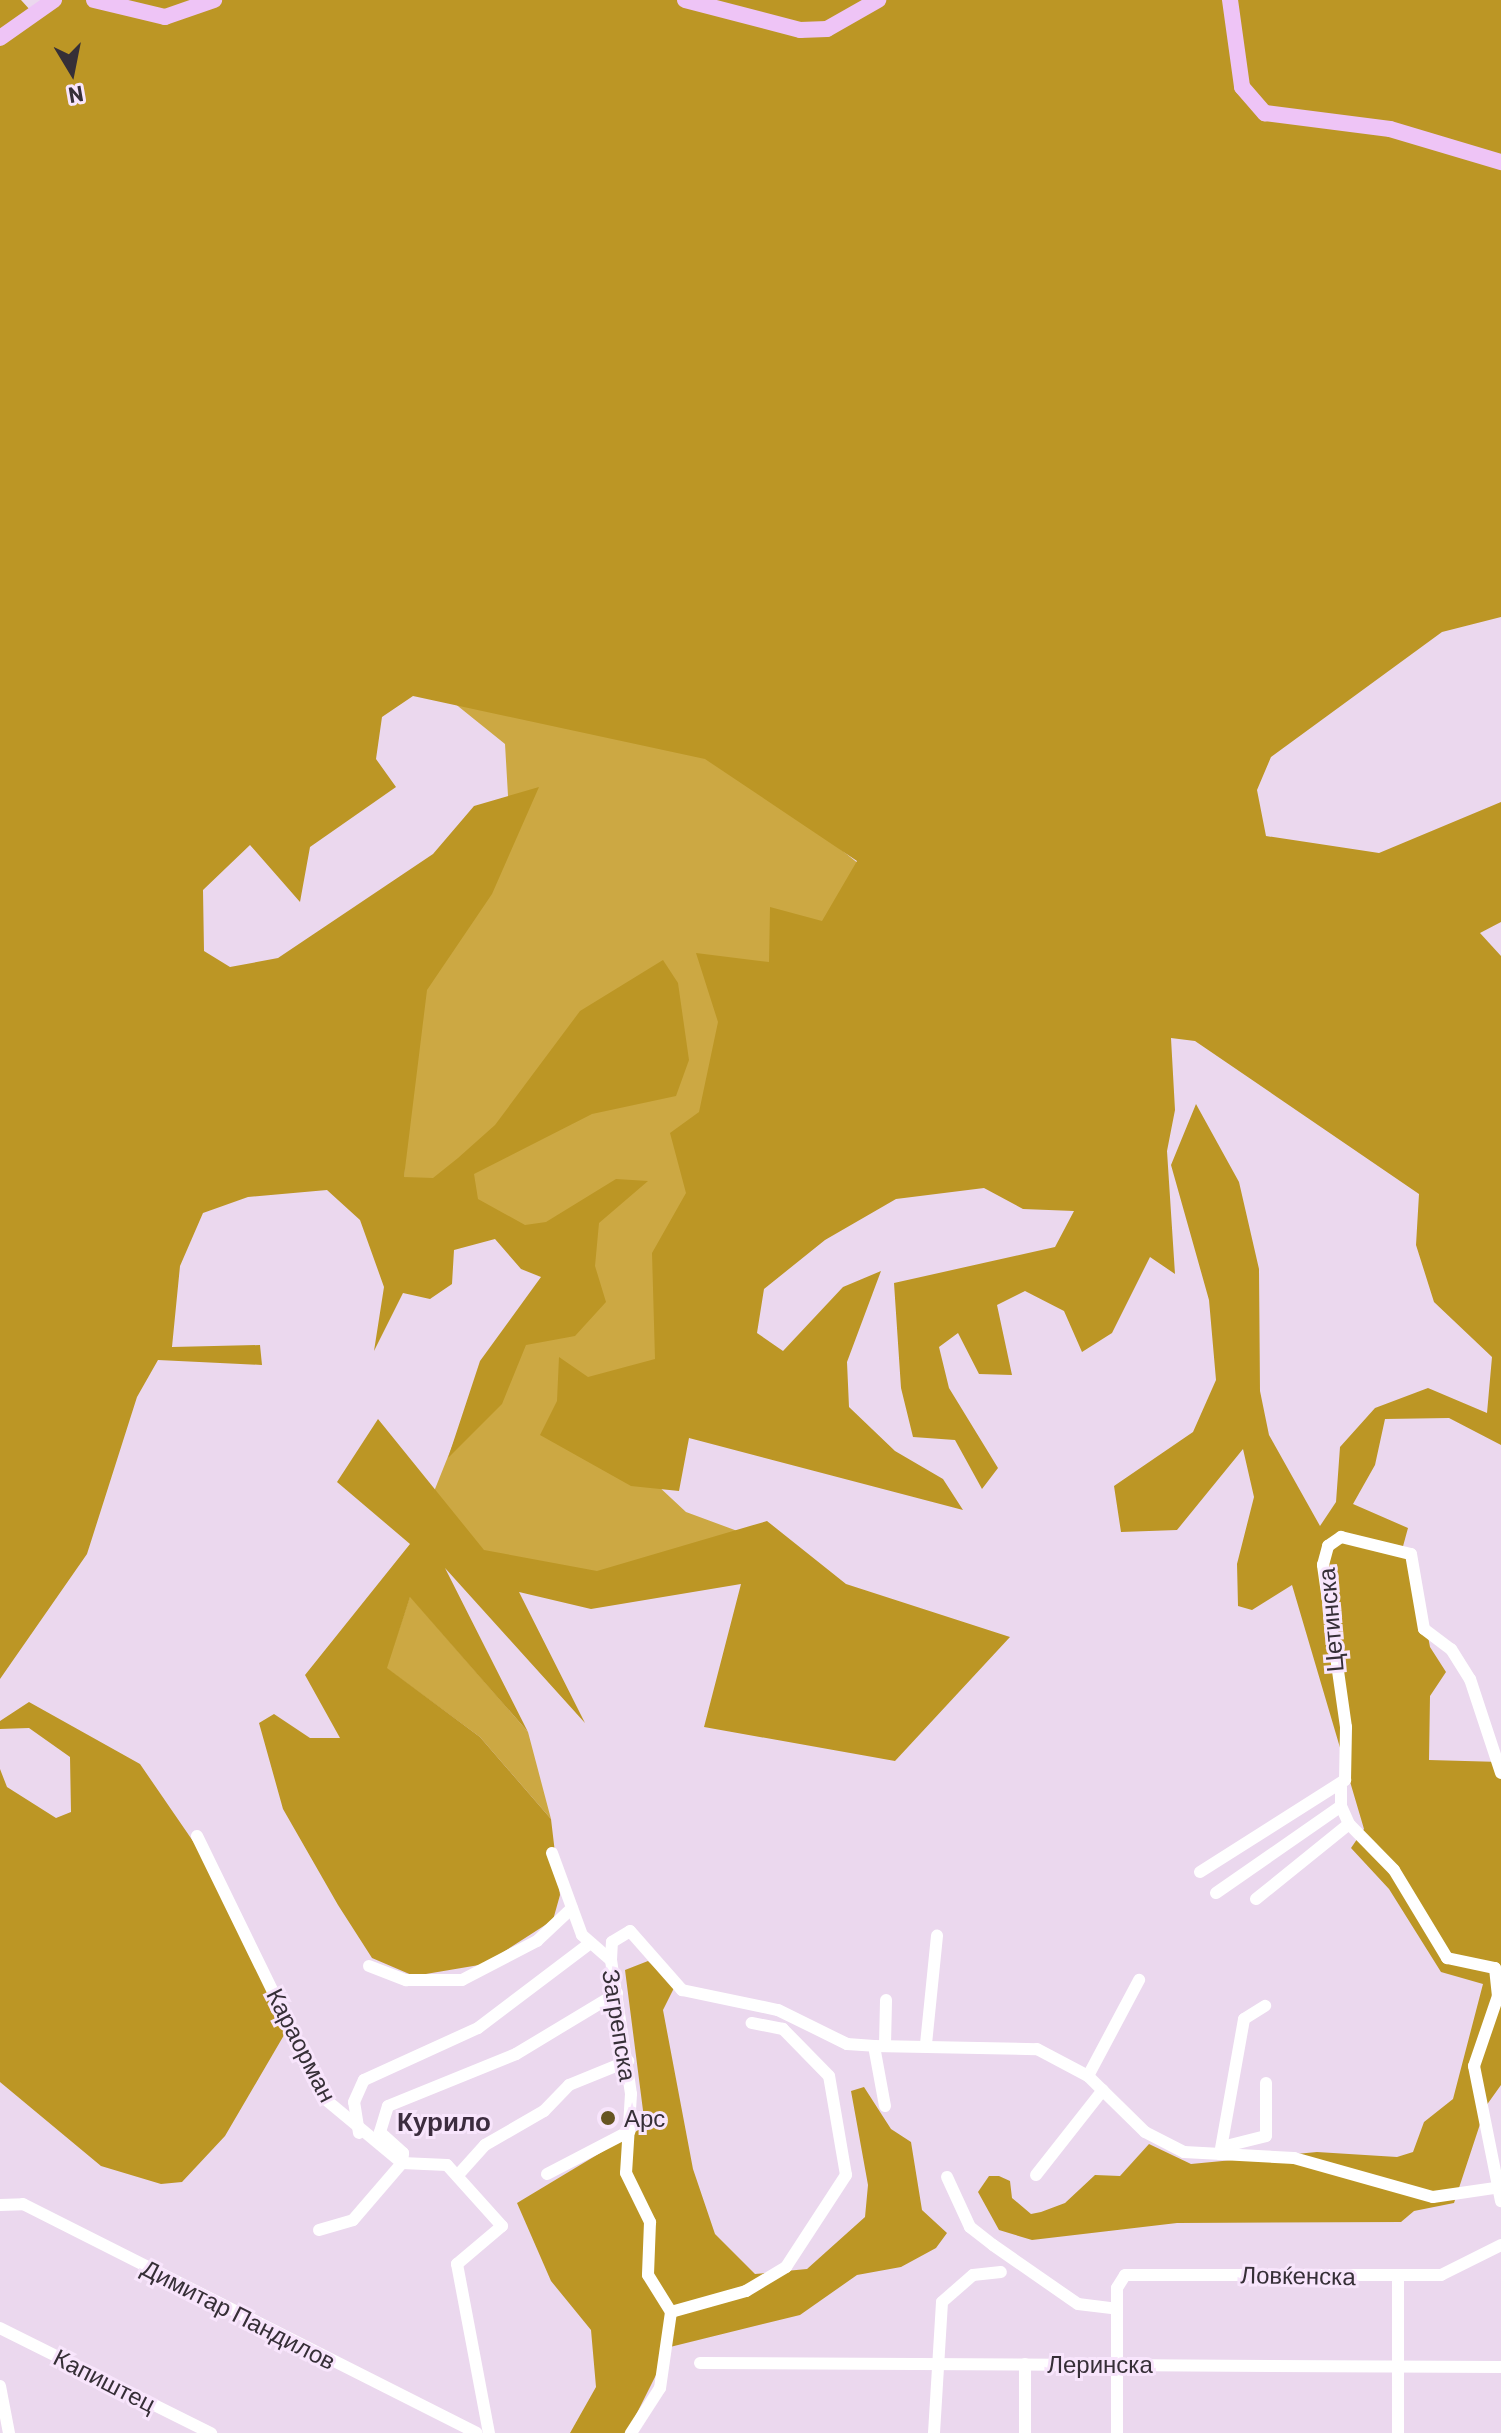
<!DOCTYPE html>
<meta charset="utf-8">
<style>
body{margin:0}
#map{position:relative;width:1501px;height:2433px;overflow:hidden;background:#ebd8ee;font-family:Barlow,sans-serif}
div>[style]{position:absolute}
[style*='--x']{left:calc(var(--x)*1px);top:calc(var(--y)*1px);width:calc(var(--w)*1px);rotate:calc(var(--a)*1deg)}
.green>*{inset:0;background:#cca843}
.forest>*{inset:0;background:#bc9625}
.minor>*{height:12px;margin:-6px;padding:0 6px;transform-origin:6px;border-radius:6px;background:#fff}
.major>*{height:16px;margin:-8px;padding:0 8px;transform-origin:8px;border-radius:8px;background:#eec4f6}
.dots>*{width:22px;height:22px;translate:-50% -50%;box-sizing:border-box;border:4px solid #f8e5fc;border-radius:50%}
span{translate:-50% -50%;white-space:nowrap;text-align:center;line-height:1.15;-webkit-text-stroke:6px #f8e5fc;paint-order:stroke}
.street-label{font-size:24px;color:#362f37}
.poi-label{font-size:24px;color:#362f37}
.left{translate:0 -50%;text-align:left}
.neighbourhood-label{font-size:26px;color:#3c2d3f;font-weight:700}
.north{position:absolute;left:32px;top:32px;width:80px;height:80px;-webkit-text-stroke:6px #f8e5fc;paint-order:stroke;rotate:170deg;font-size:22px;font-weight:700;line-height:32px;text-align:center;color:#362f37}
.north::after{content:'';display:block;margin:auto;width:28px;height:36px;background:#362f37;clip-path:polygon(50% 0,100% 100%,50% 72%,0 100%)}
</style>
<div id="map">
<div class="green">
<div style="clip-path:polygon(438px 690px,709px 744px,864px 868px,642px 1471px,686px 1512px,751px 1536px,587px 1580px,471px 1549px,431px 1499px,455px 1439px,513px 1348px,582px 1305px,543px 1237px,404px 1177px,411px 1007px,509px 813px,505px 744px)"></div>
<div style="clip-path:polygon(410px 1596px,528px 1732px,551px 1819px,480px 1737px,386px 1668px)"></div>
</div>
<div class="forest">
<div style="clip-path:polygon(0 0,21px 0,31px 11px,49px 0,1501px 0,1501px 617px,1442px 632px,1271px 757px,1257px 790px,1266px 836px,1379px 853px,1501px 802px,1501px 922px,1480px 933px,1501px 956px,1501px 1445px,1449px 1418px,1385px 1419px,1375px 1465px,1353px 1504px,1408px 1528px,1402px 1550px,1415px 1567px,1430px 1647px,1446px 1672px,1430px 1696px,1429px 1760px,1501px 1762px,1501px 2085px,1486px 2106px,1454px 2203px,1414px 2211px,1401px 2222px,1177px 2223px,1032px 2240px,999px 2230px,978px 2192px,989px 2176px,999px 2176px,1010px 2181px,1012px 2198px,1031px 2214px,1041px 2212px,1065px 2203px,1095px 2175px,1120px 2176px,1149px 2144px,1191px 2164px,1317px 2152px,1397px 2157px,1413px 2152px,1424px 2122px,1453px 2099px,1483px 1984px,1441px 1972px,1389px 1889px,1351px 1848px,1364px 1829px,1292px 1585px,1252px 1610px,1238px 1606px,1237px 1564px,1254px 1497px,1243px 1449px,1177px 1530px,1121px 1532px,1114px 1486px,1193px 1432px,1216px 1380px,1209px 1300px,1171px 1165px,1196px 1104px,1239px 1182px,1259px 1269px,1260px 1391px,1269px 1435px,1320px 1526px,1336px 1502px,1340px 1447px,1375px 1408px,1428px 1388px,1487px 1413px,1492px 1357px,1434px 1302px,1416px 1245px,1419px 1194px,1195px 1041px,1171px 1038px,1175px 1110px,1167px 1151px,1175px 1274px,1150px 1257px,1112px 1333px,1082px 1352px,1064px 1311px,1025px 1291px,997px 1305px,1012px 1375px,979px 1374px,958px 1333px,939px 1347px,949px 1388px,998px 1468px,982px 1489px,955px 1440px,913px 1437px,901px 1388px,894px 1283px,1055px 1247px,1074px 1211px,1023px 1209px,984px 1188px,896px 1199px,825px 1240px,764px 1289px,757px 1333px,783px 1351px,843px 1287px,881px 1271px,847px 1362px,849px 1407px,895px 1451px,943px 1479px,963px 1510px,689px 1438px,679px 1491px,631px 1486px,540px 1435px,557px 1401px,559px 1357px,588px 1377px,655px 1359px,652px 1253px,686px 1193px,670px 1133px,699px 1112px,718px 1022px,696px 953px,769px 962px,770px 907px,822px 921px,857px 861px,705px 759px,413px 696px,382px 717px,376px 759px,396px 787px,310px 847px,300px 902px,250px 845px,203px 890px,204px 951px,230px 967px,278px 958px,433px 854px,474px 806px,539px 787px,492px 894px,427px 990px,404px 1177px,433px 1178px,458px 1158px,495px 1125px,580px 1011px,663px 960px,678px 983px,689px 1060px,676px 1096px,592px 1114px,474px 1174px,478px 1199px,525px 1225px,546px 1222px,616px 1179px,648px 1181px,599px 1223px,595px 1266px,606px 1302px,575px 1336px,526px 1345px,502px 1404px,448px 1458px,480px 1361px,541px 1277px,521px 1269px,495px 1239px,454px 1250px,452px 1284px,430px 1299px,403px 1293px,374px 1351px,384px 1287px,360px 1220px,327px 1190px,248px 1197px,203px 1213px,180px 1266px,172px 1347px,260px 1345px,262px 1365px,158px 1360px,137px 1397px,87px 1554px,0 1679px)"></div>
<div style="clip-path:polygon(378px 1419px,484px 1550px,597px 1571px,767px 1521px,846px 1584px,1010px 1637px,895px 1761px,704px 1727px,741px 1584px,591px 1609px,519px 1592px,585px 1723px,445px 1568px,528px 1732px,410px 1597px,387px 1668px,480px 1737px,551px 1819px,560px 1895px,553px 1920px,485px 1964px,414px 1976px,372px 1958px,338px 1905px,283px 1809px,259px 1723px,274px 1714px,310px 1738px,340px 1738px,305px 1675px,410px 1544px,337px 1482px)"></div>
<div style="clip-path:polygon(29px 1702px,140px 1764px,197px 1847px,287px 2030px,225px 2136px,182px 2182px,161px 2184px,101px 2166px,0 2082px,0 1769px,7px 1787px,56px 1818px,71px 1812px,70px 1757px,29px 1728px,0 1729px,0 1721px)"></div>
<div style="clip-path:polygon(648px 1961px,675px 1986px,663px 2010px,693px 2169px,715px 2234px,755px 2274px,807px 2269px,865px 2217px,868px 2185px,851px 2091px,864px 2087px,891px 2129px,911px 2142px,922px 2210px,947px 2233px,936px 2248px,901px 2267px,857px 2275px,800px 2315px,670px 2347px,627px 2433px,570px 2433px,596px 2387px,591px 2330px,551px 2281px,517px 2203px,645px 2126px,625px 1970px)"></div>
</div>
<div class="minor">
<div style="--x:1349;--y:1824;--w:64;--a:45.6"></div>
<div style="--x:1394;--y:1870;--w:103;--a:58.9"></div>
<div style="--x:1447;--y:1958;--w:49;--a:11.8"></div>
<div style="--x:1495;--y:1968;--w:28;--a:84"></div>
<div style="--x:1498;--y:1996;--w:74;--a:108.9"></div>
<div style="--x:1474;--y:2066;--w:138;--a:78.7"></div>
<div style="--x:197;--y:1836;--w:292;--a:64"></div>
<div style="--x:325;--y:2099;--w:100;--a:39.7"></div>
<div style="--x:402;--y:2163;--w:45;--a:2.5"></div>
<div style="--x:447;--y:2165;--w:82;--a:48"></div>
<div style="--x:502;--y:2226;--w:59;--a:139.8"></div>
<div style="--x:457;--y:2264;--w:172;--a:79.3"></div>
<div style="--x:552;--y:1853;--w:87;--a:69.9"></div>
<div style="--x:582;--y:1935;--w:38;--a:41"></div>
<div style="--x:611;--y:1960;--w:135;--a:81.5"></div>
<div style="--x:631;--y:2094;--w:79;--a:93.6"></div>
<div style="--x:626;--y:2173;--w:55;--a:63.9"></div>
<div style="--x:650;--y:2222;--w:53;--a:92.2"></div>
<div style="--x:648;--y:2275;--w:44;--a:58.1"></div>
<div style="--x:671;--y:2312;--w:77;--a:98.2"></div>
<div style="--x:660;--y:2388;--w:54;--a:122.8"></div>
<div style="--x:1200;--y:1872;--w:172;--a:-32.4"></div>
<div style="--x:1345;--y:1780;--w:53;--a:-88.9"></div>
<div style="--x:1346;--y:1727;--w:164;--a:-98.1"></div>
<div style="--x:1323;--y:1565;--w:20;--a:-75"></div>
<div style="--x:1328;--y:1546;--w:16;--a:-35"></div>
<div style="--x:1341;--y:1537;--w:72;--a:13.7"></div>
<div style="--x:1411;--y:1554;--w:76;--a:80.2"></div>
<div style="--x:1424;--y:1629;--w:34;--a:37"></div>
<div style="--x:1451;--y:1649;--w:36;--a:58"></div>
<div style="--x:1470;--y:1679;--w:99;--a:71.7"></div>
<div style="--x:1216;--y:1893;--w:152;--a:-34.8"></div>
<div style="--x:1341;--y:1806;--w:19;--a:-90"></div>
<div style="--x:1256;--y:1899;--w:119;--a:-38.9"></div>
<div style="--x:1349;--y:1824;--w:20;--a:-114"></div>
<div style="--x:611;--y:1960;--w:18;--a:-87"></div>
<div style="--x:612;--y:1942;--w:21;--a:-31"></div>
<div style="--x:630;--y:1931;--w:79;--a:48.6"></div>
<div style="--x:682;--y:1990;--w:98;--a:11.8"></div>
<div style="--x:778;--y:2010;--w:77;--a:26.2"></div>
<div style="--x:847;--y:2044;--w:27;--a:4"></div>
<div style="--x:369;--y:1966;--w:40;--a:21"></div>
<div style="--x:406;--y:1980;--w:56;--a:0"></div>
<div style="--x:462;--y:1980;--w:85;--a:-27.5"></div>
<div style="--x:537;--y:1941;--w:48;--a:-43.3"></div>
<div style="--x:926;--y:2044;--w:109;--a:-84.2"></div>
<div style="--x:885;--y:2045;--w:45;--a:-88.7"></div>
<div style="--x:1088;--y:2076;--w:109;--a:-62"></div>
<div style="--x:885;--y:2106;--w:61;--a:-100.4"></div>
<div style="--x:874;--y:2046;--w:163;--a:1.1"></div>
<div style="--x:1037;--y:2049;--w:58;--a:27.9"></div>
<div style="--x:1088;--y:2076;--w:80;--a:44.5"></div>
<div style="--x:1145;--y:2132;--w:44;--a:27.1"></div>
<div style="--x:1184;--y:2152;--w:110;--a:3.1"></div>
<div style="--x:1294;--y:2158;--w:144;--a:15.7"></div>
<div style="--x:1433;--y:2197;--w:63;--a:-8.3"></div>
<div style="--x:359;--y:2133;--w:31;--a:-99"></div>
<div style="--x:354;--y:2102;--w:24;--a:-66"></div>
<div style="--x:364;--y:2080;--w:125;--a:-24.5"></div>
<div style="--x:478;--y:2028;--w:139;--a:-37.1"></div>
<div style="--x:1222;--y:2147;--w:45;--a:-14"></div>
<div style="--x:1266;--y:2136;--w:53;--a:-90"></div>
<div style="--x:1220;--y:2154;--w:137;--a:-79.9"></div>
<div style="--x:1244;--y:2019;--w:25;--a:-32"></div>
<div style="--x:547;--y:2174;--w:93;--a:-27.4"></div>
<div style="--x:458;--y:2175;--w:40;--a:-48"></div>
<div style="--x:485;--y:2145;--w:68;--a:-30"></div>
<div style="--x:544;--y:2111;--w:36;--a:-46"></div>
<div style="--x:569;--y:2085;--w:64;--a:-22.1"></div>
<div style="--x:1036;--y:2175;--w:108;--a:-51.8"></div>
<div style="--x:947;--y:2177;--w:55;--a:65.3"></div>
<div style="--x:970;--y:2227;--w:29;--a:38"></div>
<div style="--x:993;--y:2245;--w:103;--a:34.8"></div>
<div style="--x:1078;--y:2304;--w:38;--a:7"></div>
<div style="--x:0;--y:2205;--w:23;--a:-2"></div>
<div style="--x:23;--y:2204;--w:508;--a:26.77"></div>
<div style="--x:319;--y:2230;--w:35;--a:-16"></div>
<div style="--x:353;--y:2220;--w:75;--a:-49.3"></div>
<div style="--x:402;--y:2163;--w:10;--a:-84"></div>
<div style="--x:403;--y:2153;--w:31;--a:-138"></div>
<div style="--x:380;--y:2132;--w:27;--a:-73"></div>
<div style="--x:388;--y:2106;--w:138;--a:-22.1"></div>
<div style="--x:516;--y:2054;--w:118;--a:-31.1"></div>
<div style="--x:1398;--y:2276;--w:157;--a:90"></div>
<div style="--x:671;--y:2312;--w:78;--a:-15.6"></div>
<div style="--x:746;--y:2291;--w:47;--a:-31"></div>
<div style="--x:786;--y:2267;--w:110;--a:-56.9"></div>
<div style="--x:846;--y:2175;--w:100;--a:-99.7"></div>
<div style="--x:829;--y:2076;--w:66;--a:-134.4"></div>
<div style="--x:783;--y:2029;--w:32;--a:-169"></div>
<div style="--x:0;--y:2328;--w:236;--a:26.5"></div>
<div style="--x:700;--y:2363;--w:801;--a:0.29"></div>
<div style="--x:1025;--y:2364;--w:69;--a:90"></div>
<div style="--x:0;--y:2386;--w:48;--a:79.2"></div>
<div style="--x:934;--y:2433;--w:131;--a:-86.5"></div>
<div style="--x:942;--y:2302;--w:41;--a:-41.1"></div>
<div style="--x:973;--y:2275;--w:28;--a:-6"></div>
<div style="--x:1117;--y:2433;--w:145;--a:-90"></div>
<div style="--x:1117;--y:2288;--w:15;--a:-58"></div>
<div style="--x:1125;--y:2275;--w:316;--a:0"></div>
<div style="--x:1441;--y:2275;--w:67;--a:-26.6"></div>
</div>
<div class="major">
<div style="--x:94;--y:0;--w:73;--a:13.5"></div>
<div style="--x:165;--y:17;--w:52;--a:-19.1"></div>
<div style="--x:685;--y:0;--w:119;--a:14.6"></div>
<div style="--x:800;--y:30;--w:27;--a:-2"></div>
<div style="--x:827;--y:29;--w:59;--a:-29.6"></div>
<div style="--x:1230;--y:0;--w:88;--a:82.1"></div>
<div style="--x:1242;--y:87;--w:35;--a:49"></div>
<div style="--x:1265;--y:113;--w:126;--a:7.3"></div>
<div style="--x:1390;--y:129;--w:116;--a:16.6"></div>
<div style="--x:0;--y:38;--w:66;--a:-35.1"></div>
</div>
<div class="dots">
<div style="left:608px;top:2118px;background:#675523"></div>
</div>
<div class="street-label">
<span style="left:1330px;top:1620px;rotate:-95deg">Цетинска</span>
<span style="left:620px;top:2025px;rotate:81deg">Загрепска</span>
<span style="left:302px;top:2045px;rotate:63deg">Караорман</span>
<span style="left:1298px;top:2275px;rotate:1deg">Ловќенска</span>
<span style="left:239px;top:2314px;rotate:27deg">Димитар Пандилов</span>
<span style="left:1100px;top:2364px">Леринска</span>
<span style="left:105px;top:2380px;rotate:27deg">Капиштец</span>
</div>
<div class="poi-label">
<span class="left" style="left:624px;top:2118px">Арс</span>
</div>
<div class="neighbourhood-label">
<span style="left:444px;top:2121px">Курило</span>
</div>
<div class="north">N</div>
</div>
